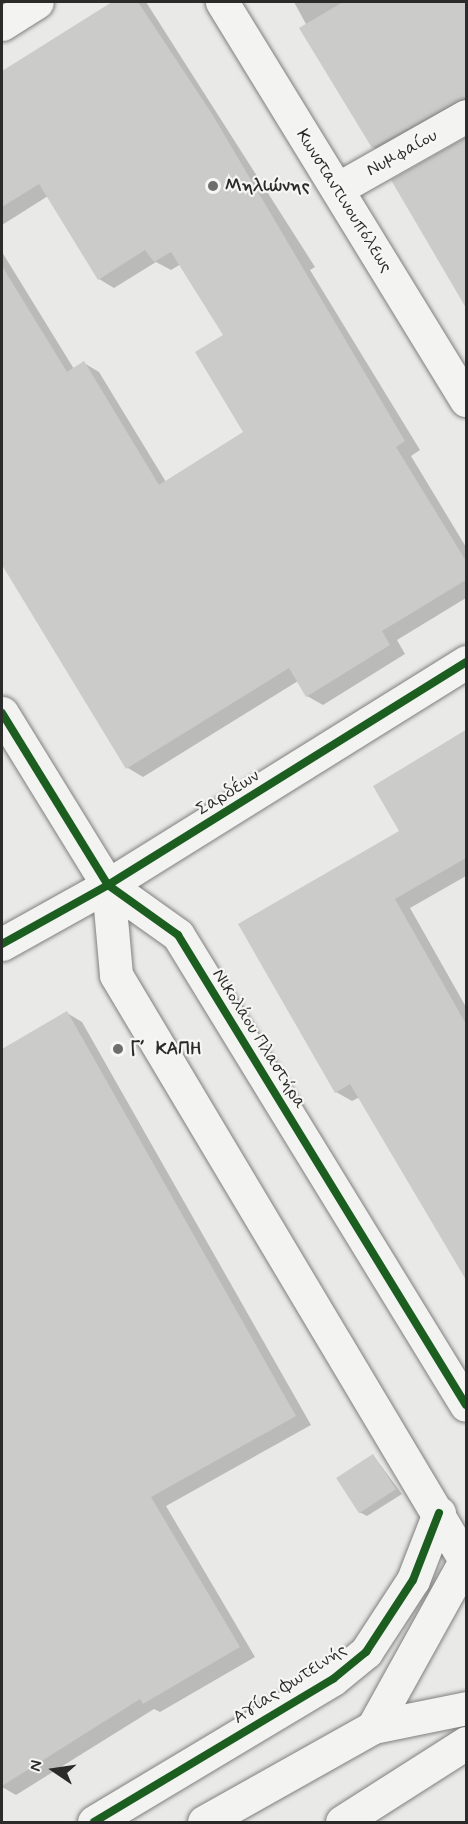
<!DOCTYPE html>
<meta charset="utf-8">
<style>
body{margin:0}
#map{position:relative;width:468px;height:1824px;overflow:hidden;background:#e9e9e7;font-family:Mynerve,sans-serif}
div>[style]{position:absolute}
[style*='--x']{left:calc(var(--x)*1px);top:calc(var(--y)*1px);width:calc(var(--w)*1px);rotate:calc(var(--a)*1deg)}
.shadow>*{inset:0;background:#0003}
.building>*{inset:0;background:#cbcbca;transform-origin:0 0}
.roads{filter:drop-shadow(0 0 2px #808080) drop-shadow(0 0 2px #808080)}
.minor>*{height:33px;margin:-16.5px;padding:0 16.5px;transform-origin:16.5px;border-radius:16.5px;background:#f3f3f1}
.major>*{height:33px;margin:-16.5px;padding:0 16.5px;transform-origin:16.5px;border-radius:16.5px;background:#f3f3f1}
.cycleway>*{height:8px;margin:-4px;padding:0 4px;transform-origin:4px;border-radius:4px;background:#1b5e20}
.dots>*{width:16px;height:16px;translate:-50% -50%;box-sizing:border-box;border:3px solid #f6f6f2;border-radius:50%}
span{translate:-50% -50%;white-space:nowrap;text-align:center;line-height:1.15;-webkit-text-stroke:4.5px #f6f6f2;paint-order:stroke}
.street-label{font-size:18px;color:#2b2b2b}
.poi-label{font-size:18px;color:#2b2b2b;font-weight:700}
.left{translate:0 -50%;text-align:left}
.frame{position:absolute;inset:0;border:3px solid #2b2b2b;pointer-events:none}
.north{position:absolute;left:24px;top:1740px;width:60px;height:60px;-webkit-text-stroke:4px #f6f6f2;paint-order:stroke;rotate:283deg;font-size:16px;font-weight:700;line-height:24px;text-align:center;color:#2b2b2b}
.north::after{content:'';display:block;margin:auto;width:21px;height:27px;background:#2b2b2b;clip-path:polygon(50% 0,100% 100%,50% 72%,0 100%)}
</style>
<div id="map">
<div class="shadow">
<div style="clip-path:polygon(115px 2px,146px 2px,315px 267px,310px 270px,420px 450px,411px 456px,466px 547px,466px 598px,397px 640px,405px 654px,323px 705px,307px 696px,298px 681px,143px 777px,128px 768px,2px 561px,2px 252px,74px 369px,84px 363px,99px 372px,166px 482px,245px 432px,225px 335px,181px 264px,171px 270px,156px 262px,114px 288px,99px 279px,48px 196px,2px 225px,2px 73px)"></div>
<div style="clip-path:polygon(294px 2px,466px 2px,466px 111px,388px 156px,373px 147px)"></div>
<div style="clip-path:polygon(466px 139px,466px 301px,393px 180px)"></div>
<div style="clip-path:polygon(466px 730px,466px 876px,410px 908px,466px 1007px,466px 1275px,360px 1097px,352px 1101px,336px 1092px,401px 831px,375px 786px)"></div>
<div style="clip-path:polygon(67px 1013px,82px 1022px,311px 1425px,166px 1506px,255px 1657px,160px 1712px,154px 1709px,16px 1795px,2px 1787px,2px 1052px)"></div>
<div style="clip-path:polygon(373px 1455px,402px 1494px,367px 1516px,359px 1512px)"></div>
</div>
<div class="building">
<div style="clip-path:polygon(112px 2px,138px 2px,212px 114px,405px 441px,396px 447px,466px 561px,466px 580px,382px 631px,390px 645px,306px 697px,289px 668px,126px 769px,2px 565px,2px 266px,67px 372px,84px 361px,159px 485px,243px 432px,195px 352px,223px 335px,171px 252px,154px 262px,145px 250px,98px 280px,39px 184px,2px 207px,2px 71px)"></div>
<div style="clip-path:polygon(343px 2px,466px 2px,466px 97px,372px 148px,299px 28px)"></div>
<div style="clip-path:polygon(466px 137px,466px 308px,391px 180px)"></div>
<div style="clip-path:polygon(466px 730px,466px 858px,395px 899px,466px 1024px,466px 1280px,350px 1084px,335px 1093px,238px 924px,399px 831px,373px 786px)"></div>
<div style="clip-path:polygon(67px 1011px,296px 1416px,151px 1497px,240px 1647px,143px 1704px,140px 1699px,2px 1786px,2px 1049px)"></div>
<div style="left:373px;top:1454px;width:42px;height:44px;rotate:57deg"></div>
</div>
<div class="roads">
<div class="minor">
<div style="--x:222;--y:2;--w:467;--a:58.5"></div>
<div style="--x:2;--y:24;--w:41;--a:-32.2"></div>
<div style="--x:337;--y:189;--w:148;--a:-29.5"></div>
<div style="--x:2;--y:713;--w:202;--a:58.4"></div>
<div style="--x:108;--y:885;--w:86;--a:35.5"></div>
<div style="--x:178;--y:935;--w:551;--a:58.5"></div>
<div style="--x:108;--y:885;--w:90;--a:84.9"></div>
<div style="--x:116;--y:975;--w:683;--a:59.19"></div>
<div style="--x:2;--y:944;--w:121;--a:-29.1"></div>
<div style="--x:108;--y:885;--w:422;--a:-31.9"></div>
<div style="--x:94;--y:1822;--w:279;--a:-30.9"></div>
<div style="--x:333;--y:1679;--w:43;--a:-39.3"></div>
<div style="--x:366;--y:1652;--w:86;--a:-56.9"></div>
<div style="--x:413;--y:1580;--w:72;--a:-68.8"></div>
<div style="--x:342;--y:1822;--w:147;--a:-32.5"></div>
</div>
<div class="major">
<div style="--x:373;--y:1727;--w:192;--a:-61"></div>
<div style="--x:204;--y:1822;--w:194;--a:-29.3"></div>
<div style="--x:373;--y:1727;--w:95;--a:-11.5"></div>
</div>
</div>
<div class="cycleway">
<div style="--x:2;--y:713;--w:202;--a:58.4"></div>
<div style="--x:108;--y:885;--w:86;--a:35.5"></div>
<div style="--x:178;--y:935;--w:551;--a:58.5"></div>
<div style="--x:2;--y:944;--w:121;--a:-29.1"></div>
<div style="--x:108;--y:885;--w:422;--a:-31.9"></div>
<div style="--x:94;--y:1822;--w:279;--a:-30.9"></div>
<div style="--x:333;--y:1679;--w:43;--a:-39.3"></div>
<div style="--x:366;--y:1652;--w:86;--a:-56.9"></div>
<div style="--x:413;--y:1580;--w:72;--a:-68.8"></div>
</div>
<div class="dots">
<div style="left:213px;top:186px;background:#6e6e6d"></div>
<div style="left:118px;top:1049px;background:#6e6e6d"></div>
</div>
<div class="street-label">
<span style="left:402px;top:153px;rotate:-29deg">Νυμφαίου</span>
<span style="left:344px;top:201px;rotate:58deg">Κωνσταντινουπόλεως</span>
<span style="left:228px;top:793px;rotate:-32deg">Σαρδέων</span>
<span style="left:259px;top:1039px;rotate:58deg">Νικολάου Πλαστήρα</span>
<span style="left:290px;top:1684px;rotate:-33deg">Αγίας Φωτεινής</span>
</div>
<div class="poi-label">
<span class="left" style="left:225px;top:186px">Μηλιώνης</span>
<span class="left" style="left:130px;top:1049px">Γ΄ ΚΑΠΗ</span>
</div>
<div class="frame"></div>
<div class="north">N</div>
</div>
